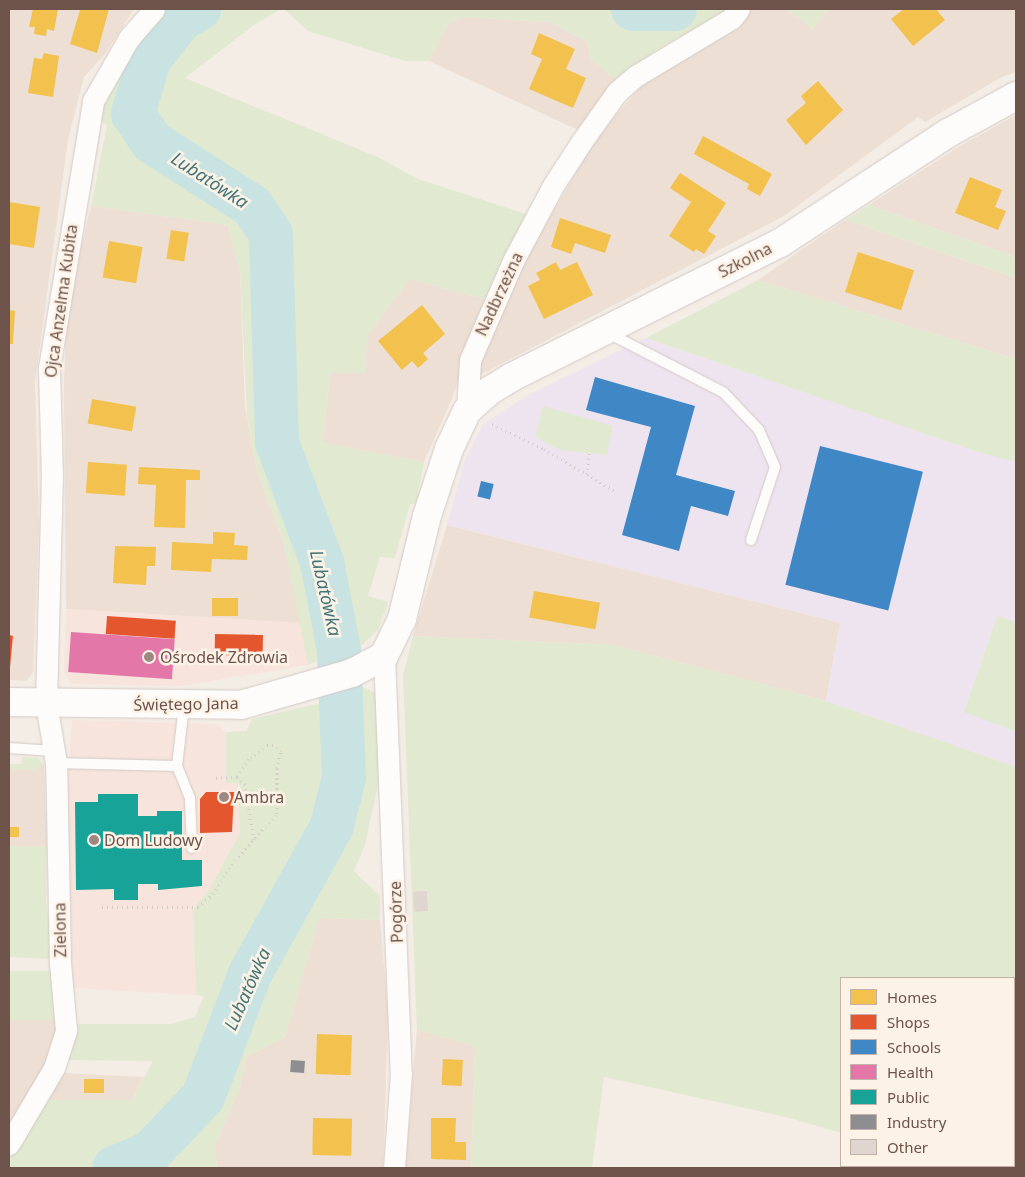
<!DOCTYPE html>
<meta charset="utf-8">
<style>
body{margin:0}
#map{position:relative;width:1025px;height:1177px;overflow:hidden;background:#f4ede6;font-family:"Noto Sans",sans-serif}
div>[style]{position:absolute}
[style*='--x']{left:calc(var(--x)*1px);top:calc(var(--y)*1px);width:calc(var(--w)*1px);rotate:calc(var(--a)*1deg)}
.residential>*{inset:0;background:#eddfd3}
.commercial>*{inset:0;background:#f7e4dc}
.education>*{inset:0;background:#eee4ef}
.green>*{inset:0;background:#e2e9d1;transform-origin:0 0}
.homes>*{inset:0;background:#f2c14e;transform-origin:0 0}
.shops>*{inset:0;background:#e4572e;transform-origin:0 0}
.schools>*{inset:0;background:#3f88c5;transform-origin:0 0}
.health>*{inset:0;background:#e377a8;transform-origin:0 0}
.public>*{inset:0;background:#17a398}
.industry>*{inset:0;background:#8d8d92;transform-origin:0 0}
.river>*{height:44px;margin:-22px;padding:0 22px;transform-origin:22px;border-radius:22px;background:#c9e3e2}
.building>*{inset:0;background:#e0d5cf;transform-origin:0 0}
.path>*{height:3px;margin-top:-1.5px;transform-origin:0;background:repeating-linear-gradient(90deg,#d5ccc9 0 1px,transparent 0 5px)}
.roads{filter:drop-shadow(0 0 1px #d3cac5) drop-shadow(0 0 1px #d3cac5)}
.lane>*{height:10px;margin:-5px;padding:0 5px;transform-origin:5px;border-radius:5px;background:#fdfcfb}
.street>*{height:21px;margin:-10.5px;padding:0 10.5px;transform-origin:10.5px;border-radius:10.5px;background:#fdfcfb}
.secondary>*{height:28px;margin:-14px;padding:0 14px;transform-origin:14px;border-radius:14px;background:#fdfcfb}
.dots>*{width:14px;height:14px;translate:-50% -50%;box-sizing:border-box;border:2px solid #fdf2e6;border-radius:50%}
span{translate:-50% -50%;white-space:nowrap;text-align:center;line-height:1.15;-webkit-text-stroke:5px #fdf2e6;paint-order:stroke}
.street-label{font-size:16px;color:#6e534a}
.poi-label{font-size:16px;color:#6e534a}
.left{translate:0 -50%;text-align:left}
.water-label{font-size:18px;color:#43767a;font-style:italic}
.frame{position:absolute;inset:0;border:10px solid #6e534a;pointer-events:none}
.legend{position:absolute;left:840px;top:977px;width:175px;height:190px;box-sizing:border-box;background:#fdf2e6;border:1px solid #c4b2a8;margin:0;padding:6px 9px;list-style:none;font-size:15px;color:#6e534a}
.legend li{display:flex;align-items:center;gap:10px;height:25px}
.legend b{width:25px;border:1px solid #c4b2a8}
</style>
<div id="map">
<div class="residential">
<div style="clip-path:polygon(9px 9px,134px 9px,105px 54px,84px 77px,68px 140px,35px 382px,39px 525px,33px 672px,26px 681px,9px 680px)"></div>
<div style="clip-path:polygon(750px 9px,786px 9px,813px 29px,827px 9px,1016px 9px,1016px 72px,1000px 78px,925px 122px,918px 117px,784px 216px,480px 375px,478px 371px,486px 348px,515px 276px,597px 137px,641px 86px,740px 27px)"></div>
<div style="clip-path:polygon(462px 17px,549px 22px,588px 42px,590px 58px,615px 79px,580px 131px,429px 61px,447px 25px)"></div>
<div style="clip-path:polygon(1016px 115px,1016px 257px,869px 205px,957px 148px)"></div>
<div style="clip-path:polygon(91px 206px,228px 225px,240px 271px,245px 407px,258px 475px,284px 543px,301px 623px,66px 609px,64px 384px,67px 305px)"></div>
<div style="clip-path:polygon(845px 220px,1016px 278px,1016px 359px,758px 280px)"></div>
<div style="clip-path:polygon(409px 279px,487px 300px,451px 401px,424px 462px,323px 443px,330px 373px,365px 373px,367px 336px)"></div>
<div style="clip-path:polygon(447px 525px,840px 623px,826px 701px,614px 645px,413px 636px)"></div>
<div style="clip-path:polygon(44px 765px,47px 846px,9px 846px,9px 769px,31px 770px)"></div>
<div style="clip-path:polygon(319px 918px,380px 920px,388px 1014px,383px 1168px,217px 1168px,214px 1147px,240px 1087px,246px 1057px,285px 1037px)"></div>
<div style="clip-path:polygon(57px 1019px,57px 1047px,9px 1129px,9px 1020px)"></div>
<div style="clip-path:polygon(417px 1030px,475px 1046px,471px 1168px,405px 1168px)"></div>
<div style="clip-path:polygon(63px 1073px,144px 1077px,132px 1100px,48px 1100px)"></div>
</div>
<div class="commercial">
<div style="clip-path:polygon(66px 609px,301px 623px,308px 665px,181px 686px,72px 684px,64px 673px)"></div>
<div style="clip-path:polygon(72px 720px,217px 724px,226px 732px,226px 783px,237px 783px,240px 833px,210px 888px,193px 910px,196px 995px,70px 988px,67px 790px)"></div>
</div>
<div class="education">
<div style="clip-path:polygon(646px 338px,975px 451px,1016px 462px,1016px 767px,826px 701px,840px 623px,447px 525px,465px 460px,483px 424px,530px 394px)"></div>
</div>
<div class="green">
<div style="clip-path:polygon(164px 9px,281px 9px,254px 25px,185px 78px,380px 158px,418px 179px,526px 214px,487px 300px,409px 279px,367px 336px,365px 373px,330px 373px,323px 443px,424px 462px,416px 504px,410px 504px,395px 558px,380px 557px,368px 596px,388px 602px,378px 630px,363px 644px,350px 649px,337px 577px,296px 463px,288px 416px,269px 416px,277px 469px,312px 564px,331px 636px,322px 659px,308px 665px,284px 543px,258px 475px,247px 415px,240px 271px,228px 225px,91px 206px,107px 125px,97px 119px,115px 78px)"></div>
<div style="clip-path:polygon(284px 9px,731px 9px,656px 50px,615px 79px,590px 58px,588px 42px,549px 22px,462px 17px,447px 25px,429px 61px,405px 61px,308px 31px)"></div>
<div style="clip-path:polygon(786px 9px,827px 9px,813px 29px)"></div>
<div style="clip-path:polygon(869px 205px,1016px 257px,1016px 278px,845px 220px)"></div>
<div style="clip-path:polygon(758px 280px,1016px 359px,1016px 462px,975px 451px,646px 338px)"></div>
<div style="clip-path:polygon(543px 406px,613px 426px,607px 455px,559px 450px,535px 437px)"></div>
<div style="clip-path:polygon(997px 616px,1016px 622px,1015px 731px,964px 712px)"></div>
<div style="clip-path:polygon(413px 636px,614px 645px,826px 701px,1016px 767px,1016px 1168px,957px 1166px,1014px 1166px,1014px 978px,841px 978px,841px 1133px,786px 1117px,604px 1077px,592px 1168px,471px 1168px,475px 1046px,417px 1030px,403px 675px)"></div>
<div style="clip-path:polygon(361px 686px,377px 694px,380px 776px,365px 845px,354px 871px,380px 896px,380px 920px,319px 918px,285px 1037px,246px 1057px,240px 1087px,214px 1147px,217px 1168px,9px 1168px,9px 1159px,48px 1100px,132px 1100px,153px 1061px,68px 1060px,75px 1024px,171px 1024px,195px 1017px,204px 996px,196px 995px,193px 910px,210px 888px,240px 833px,237px 783px,226px 783px,226px 732px,246px 731px,252px 719px,325px 702px,331px 776px,317px 834px,242px 961px,223px 1018px,243px 1024px,249px 994px,342px 830px,352px 793px,355px 764px,354px 689px)"></div>
<div style="clip-path:polygon(22px 757px,38px 758px,44px 765px,31px 770px,9px 769px,9px 764px,21px 764px)"></div>
<div style="clip-path:polygon(9px 846px,47px 846px,46px 903px,53px 945px,50px 959px,9px 957px)"></div>
<div style="left:9px;top:971px;width:46px;height:49px"></div>
</div>
<div class="homes">
<div style="clip-path:polygon(33px 9px,58px 9px,54px 31px,47px 29px,46px 36px,34px 34px,35px 27px,29px 27px)"></div>
<div style="clip-path:polygon(76px 9px,109px 9px,97px 53px,70px 44px,80px 10px)"></div>
<div style="clip-path:polygon(904px 9px,936px 9px,945px 20px,913px 46px,891px 19px)"></div>
<div style="clip-path:polygon(539px 33px,575px 49px,566px 69px,586px 78px,573px 108px,529px 89px,542px 59px,531px 54px)"></div>
<div style="clip-path:polygon(44px 53px,59px 56px,53px 97px,28px 93px,34px 58px,42px 59px)"></div>
<div style="clip-path:polygon(818px 81px,843px 110px,806px 145px,786px 120px,806px 103px,801px 96px)"></div>
<div style="clip-path:polygon(703px 136px,772px 174px,760px 196px,747px 189px,749px 184px,694px 154px)"></div>
<div style="clip-path:polygon(680px 173px,726px 203px,708px 231px,716px 236px,704px 254px,696px 249px,694px 252px,669px 236px,691px 202px,670px 188px)"></div>
<div style="clip-path:polygon(970px 177px,1002px 190px,995px 207px,1006px 211px,998px 230px,955px 213px)"></div>
<div style="clip-path:polygon(9px 202px,40px 207px,34px 248px,9px 244px)"></div>
<div style="clip-path:polygon(560px 218px,611px 235px,605px 253px,575px 243px,571px 254px,551px 247px)"></div>
<div style="left:171px;top:230px;width:18px;height:29px;rotate:9deg"></div>
<div style="left:109px;top:241px;width:34px;height:37px;rotate:10deg"></div>
<div style="left:858px;top:252px;width:59px;height:42px;rotate:18deg"></div>
<div style="clip-path:polygon(556px 262px,560px 270px,577px 262px,593px 295px,544px 319px,528px 286px,540px 280px,536px 273px)"></div>
<div style="clip-path:polygon(422px 305px,445px 334px,423px 353px,428px 359px,418px 368px,412px 361px,402px 370px,378px 341px)"></div>
<div style="clip-path:polygon(9px 310px,15px 311px,13px 344px,9px 344px)"></div>
<div style="left:92px;top:399px;width:45px;height:25px;rotate:10deg"></div>
<div style="left:88px;top:462px;width:39px;height:31px;rotate:4deg"></div>
<div style="clip-path:polygon(139px 467px,200px 470px,200px 480px,186px 480px,185px 528px,154px 527px,156px 485px,138px 484px)"></div>
<div style="clip-path:polygon(213px 532px,235px 533px,234px 545px,248px 546px,247px 560px,212px 559px,211px 572px,171px 570px,172px 542px,213px 544px)"></div>
<div style="clip-path:polygon(115px 546px,156px 547px,155px 566px,147px 566px,146px 585px,113px 583px)"></div>
<div style="left:534px;top:591px;width:67px;height:27px;rotate:10deg"></div>
<div style="left:212px;top:598px;width:26px;height:18px"></div>
<div style="left:9px;top:827px;width:10px;height:10px"></div>
<div style="left:317px;top:1034px;width:35px;height:40px;rotate:2deg"></div>
<div style="left:443px;top:1059px;width:20px;height:26px;rotate:3deg"></div>
<div style="left:84px;top:1079px;width:20px;height:14px"></div>
<div style="left:313px;top:1118px;width:39px;height:37px;rotate:1deg"></div>
<div style="clip-path:polygon(431px 1118px,456px 1118px,455px 1142px,466px 1142px,466px 1160px,431px 1159px)"></div>
</div>
<div class="shops">
<div style="left:107px;top:616px;width:69px;height:18px;rotate:4deg"></div>
<div style="left:215px;top:634px;width:48px;height:21px;rotate:1deg"></div>
<div style="clip-path:polygon(9px 635px,13px 636px,10px 667px,9px 666px)"></div>
<div style="clip-path:polygon(206px 792px,234px 792px,232px 832px,200px 833px,200px 799px)"></div>
</div>
<div class="schools">
<div style="clip-path:polygon(595px 377px,695px 406px,676px 475px,735px 491px,728px 516px,691px 506px,679px 551px,622px 535px,651px 427px,586px 410px)"></div>
<div style="left:820px;top:446px;width:106px;height:143px;rotate:14deg"></div>
<div style="left:481px;top:481px;width:13px;height:16px;rotate:13deg"></div>
</div>
<div class="health">
<div style="left:71px;top:632px;width:104px;height:40px;rotate:4deg"></div>
</div>
<div class="public">
<div style="clip-path:polygon(98px 794px,138px 794px,138px 816px,157px 816px,157px 811px,182px 811px,182px 860px,202px 860px,202px 886px,158px 890px,158px 884px,138px 884px,138px 900px,114px 900px,114px 889px,76px 890px,75px 802px,98px 802px)"></div>
</div>
<div class="industry">
<div style="left:291px;top:1060px;width:14px;height:12px;rotate:4deg"></div>
</div>
<div class="river">
<div style="--x:633;--y:9;--w:42;--a:0"></div>
<div style="--x:114;--y:1168;--w:39;--a:-23"></div>
<div style="--x:150;--y:1153;--w:77;--a:-46.6"></div>
<div style="--x:203;--y:1097;--w:132;--a:-69.1"></div>
<div style="--x:250;--y:974;--w:169;--a:-61"></div>
<div style="--x:332;--y:826;--w:50;--a:-76.2"></div>
<div style="--x:344;--y:777;--w:127;--a:-92.3"></div>
<div style="--x:339;--y:650;--w:90;--a:-100.9"></div>
<div style="--x:322;--y:562;--w:128;--a:-110.6"></div>
<div style="--x:277;--y:442;--w:208;--a:-91.7"></div>
<div style="--x:271;--y:234;--w:34;--a:-124"></div>
<div style="--x:252;--y:206;--w:119;--a:-147.4"></div>
<div style="--x:152;--y:142;--w:34;--a:-124"></div>
<div style="--x:133;--y:114;--w:56;--a:-73.5"></div>
<div style="--x:149;--y:60;--w:52;--a:-52"></div>
<div style="--x:181;--y:19;--w:21;--a:-29"></div>
</div>
<div class="building">
<div style="left:427px;top:891px;width:20px;height:14px;rotate:87deg"></div>
</div>
<div class="path">
<div style="--x:492;--y:424;--w:58;--a:25.7"></div>
<div style="--x:544;--y:449;--w:85;--a:30.5"></div>
<div style="--x:587;--y:474;--w:21;--a:-85"></div>
<div style="--x:237;--y:777;--w:11;--a:41"></div>
<div style="--x:245;--y:784;--w:57;--a:80.9"></div>
<div style="--x:102;--y:907;--w:96;--a:0"></div>
<div style="--x:198;--y:907;--w:20;--a:-41"></div>
<div style="--x:213;--y:894;--w:40;--a:-57.1"></div>
<div style="--x:235;--y:860;--w:62;--a:-47.6"></div>
<div style="--x:277;--y:814;--w:46;--a:-90"></div>
<div style="--x:277;--y:768;--w:17;--a:-77"></div>
<div style="--x:281;--y:751;--w:10;--a:-143"></div>
<div style="--x:273;--y:745;--w:6;--a:180"></div>
<div style="--x:267;--y:745;--w:23;--a:142"></div>
<div style="--x:249;--y:759;--w:22;--a:124"></div>
<div style="--x:237;--y:777;--w:23;--a:178"></div>
</div>
<div class="roads">
<div class="lane">
<div style="--x:608;--y:333;--w:129;--a:27.2"></div>
<div style="--x:723;--y:392;--w:52;--a:46.5"></div>
<div style="--x:759;--y:430;--w:40;--a:66.6"></div>
<div style="--x:775;--y:467;--w:77;--a:108.2"></div>
<div style="--x:184;--y:706;--w:60;--a:96.7"></div>
<div style="--x:177;--y:766;--w:35;--a:68"></div>
<div style="--x:190;--y:799;--w:49;--a:87.7"></div>
<div style="--x:9;--y:748;--w:45;--a:3.8"></div>
<div style="--x:56;--y:763;--w:121;--a:1.4"></div>
</div>
<div class="street">
<div style="--x:467;--y:411;--w:51;--a:-86.6"></div>
<div style="--x:470;--y:360;--w:108;--a:-66.5"></div>
<div style="--x:513;--y:261;--w:87;--a:-62"></div>
<div style="--x:554;--y:184;--w:51;--a:-56.9"></div>
<div style="--x:582;--y:141;--w:60;--a:-54.5"></div>
<div style="--x:617;--y:92;--w:23;--a:-41"></div>
<div style="--x:634;--y:77;--w:114;--a:-31"></div>
<div style="--x:732;--y:18;--w:11;--a:-52"></div>
<div style="--x:384;--y:656;--w:417;--a:87.7"></div>
<div style="--x:401;--y:1073;--w:95;--a:94.2"></div>
<div style="--x:9;--y:1144;--w:88;--a:-59.4"></div>
<div style="--x:54;--y:1068;--w:40;--a:-72"></div>
<div style="--x:66;--y:1030;--w:67;--a:-95.1"></div>
<div style="--x:60;--y:963;--w:200;--a:-91.1"></div>
<div style="--x:56;--y:763;--w:61;--a:-99.5"></div>
<div style="--x:46;--y:703;--w:226;--a:-88.5"></div>
<div style="--x:52;--y:477;--w:109;--a:-91.6"></div>
<div style="--x:49;--y:368;--w:271;--a:-80.6"></div>
<div style="--x:93;--y:101;--w:73;--a:-60.3"></div>
<div style="--x:129;--y:38;--w:38;--a:-49"></div>
</div>
<div class="secondary">
<div style="--x:9;--y:702;--w:232;--a:0.7"></div>
<div style="--x:241;--y:705;--w:116;--a:-16.1"></div>
<div style="--x:352;--y:673;--w:36;--a:-28"></div>
<div style="--x:384;--y:656;--w:41;--a:-64.1"></div>
<div style="--x:402;--y:619;--w:106;--a:-76.4"></div>
<div style="--x:427;--y:516;--w:71;--a:-71.8"></div>
<div style="--x:449;--y:449;--w:42;--a:-64.7"></div>
<div style="--x:467;--y:411;--w:30;--a:-42"></div>
<div style="--x:489;--y:391;--w:27;--a:-31"></div>
<div style="--x:512;--y:377;--w:300;--a:-26.6"></div>
<div style="--x:780;--y:243;--w:201;--a:-33.2"></div>
<div style="--x:948;--y:133;--w:77;--a:-28.6"></div>
</div>
</div>
<div class="dots">
<div style="left:149px;top:657px;background:#9d8981"></div>
<div style="left:224px;top:797px;background:#9d8981"></div>
<div style="left:94px;top:840px;background:#9d8981"></div>
</div>
<div class="street-label">
<span style="left:745px;top:260px;rotate:-27deg">Szkolna</span>
<span style="left:499px;top:294px;rotate:-65deg">Nadbrzeżna</span>
<span style="left:61px;top:301px;rotate:-82deg">Ojca Anzelma Kubita</span>
<span style="left:186px;top:704px;rotate:-1deg">Świętego Jana</span>
<span style="left:396px;top:912px;rotate:-92deg">Pogórze</span>
<span style="left:60px;top:930px;rotate:-91deg">Zielona</span>
</div>
<div class="poi-label">
<span class="left" style="left:160px;top:657px">Ośrodek Zdrowia</span>
<span class="left" style="left:234px;top:797px">Ambra</span>
<span class="left" style="left:104px;top:840px">Dom Ludowy</span>
</div>
<div class="water-label">
<span style="left:210px;top:180px;rotate:33deg">Lubatówka</span>
<span style="left:326px;top:593px;rotate:77deg">Lubatówka</span>
<span style="left:247px;top:989px;rotate:-66deg">Lubatówka</span>
</div>
<div class="frame"></div>
<ul class="legend">
<li><b style="height:14px;background:#f2c14e"></b>Homes</li>
<li><b style="height:14px;background:#e4572e"></b>Shops</li>
<li><b style="height:14px;background:#3f88c5"></b>Schools</li>
<li><b style="height:14px;background:#e377a8"></b>Health</li>
<li><b style="height:14px;background:#17a398"></b>Public</li>
<li><b style="height:14px;background:#8d8d92"></b>Industry</li>
<li><b style="height:14px;background:#e0d5cf"></b>Other</li>
</ul>
</div>
